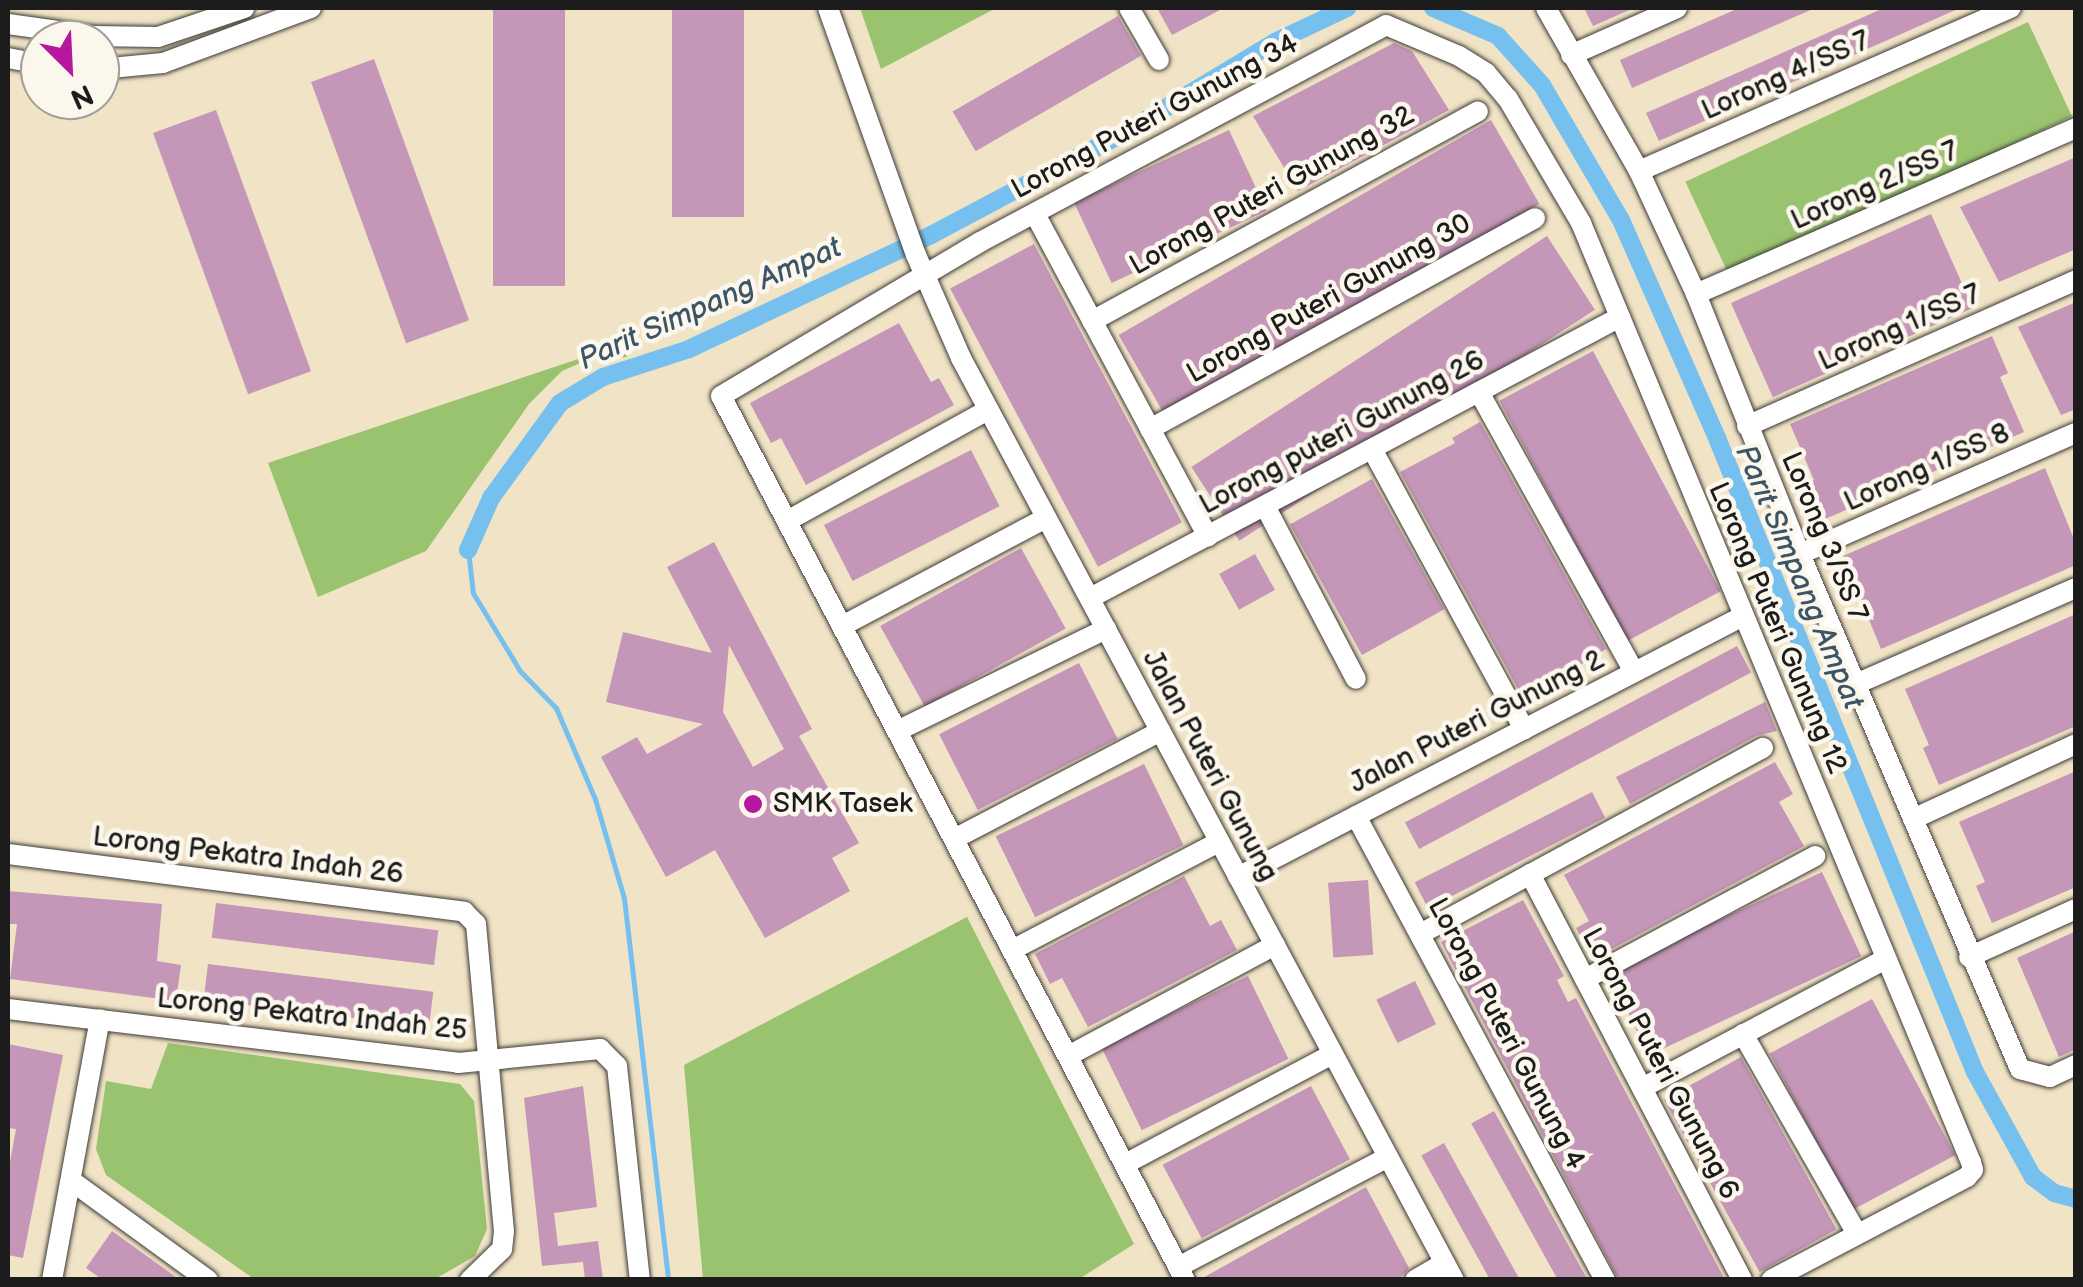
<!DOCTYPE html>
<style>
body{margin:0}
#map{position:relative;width:2083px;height:1287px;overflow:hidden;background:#f1e3c6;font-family:"Balsamiq Sans",sans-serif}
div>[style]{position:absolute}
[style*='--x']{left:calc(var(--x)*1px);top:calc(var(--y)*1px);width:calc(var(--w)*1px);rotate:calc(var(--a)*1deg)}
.green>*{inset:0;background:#99c36f;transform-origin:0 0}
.stream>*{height:5px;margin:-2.5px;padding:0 2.5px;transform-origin:2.5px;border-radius:2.5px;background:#76c0ef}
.canal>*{height:18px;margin:-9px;padding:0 9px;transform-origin:9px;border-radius:9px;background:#76c0ef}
.building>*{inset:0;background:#c496b7;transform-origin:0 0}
.roads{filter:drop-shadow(0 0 2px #3c3a36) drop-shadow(0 0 2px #3c3a36)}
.minor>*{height:20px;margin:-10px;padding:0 10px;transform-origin:10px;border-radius:10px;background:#fff}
.dots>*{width:28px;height:28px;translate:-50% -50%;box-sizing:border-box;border:5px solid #fbf7ec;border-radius:50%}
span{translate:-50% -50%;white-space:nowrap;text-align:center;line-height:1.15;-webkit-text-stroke:9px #fbf7ec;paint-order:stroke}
.street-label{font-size:28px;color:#1c1c1c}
.poi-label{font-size:28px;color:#1c1c1c}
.left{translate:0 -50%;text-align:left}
.water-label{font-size:30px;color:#3c5566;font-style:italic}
.frame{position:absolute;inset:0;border:10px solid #1c1c1c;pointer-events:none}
.north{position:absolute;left:20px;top:20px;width:100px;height:100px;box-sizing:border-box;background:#fbf7ec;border:2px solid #a29f99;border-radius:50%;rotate:156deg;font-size:28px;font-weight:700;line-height:40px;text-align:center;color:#1c1c1c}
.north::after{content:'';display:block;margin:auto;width:35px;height:45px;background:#b5179e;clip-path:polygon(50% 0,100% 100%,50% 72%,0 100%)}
</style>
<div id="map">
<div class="green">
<div style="clip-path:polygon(860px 8px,996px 8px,881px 69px)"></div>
<div style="left:2028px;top:22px;width:104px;height:378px;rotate:65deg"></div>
<div style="clip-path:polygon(620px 345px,627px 357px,585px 361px,562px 371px,529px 404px,426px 551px,318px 597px,268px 463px)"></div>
<div style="clip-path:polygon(967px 917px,1134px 1244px,1079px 1279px,703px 1279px,684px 1065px)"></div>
<div style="clip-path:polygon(168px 1043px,460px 1084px,474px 1101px,487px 1229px,475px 1256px,435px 1279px,254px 1279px,106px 1175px,96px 1149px,106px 1081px,151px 1089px)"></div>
</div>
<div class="stream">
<div style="--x:468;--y:550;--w:43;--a:83.4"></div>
<div style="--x:473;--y:593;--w:91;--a:58.9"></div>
<div style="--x:520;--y:671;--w:52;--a:45.8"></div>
<div style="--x:556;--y:708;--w:99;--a:66.8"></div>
<div style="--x:595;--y:799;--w:103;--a:73.7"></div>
<div style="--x:624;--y:898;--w:385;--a:83.4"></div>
</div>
<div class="canal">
<div style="--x:1433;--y:8;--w:71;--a:23.3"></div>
<div style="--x:1498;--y:36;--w:66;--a:48.1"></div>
<div style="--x:1542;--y:85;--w:156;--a:59.7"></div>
<div style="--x:1621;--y:220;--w:238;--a:66.2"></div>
<div style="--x:1717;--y:438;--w:684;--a:67.86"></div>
<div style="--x:1975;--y:1072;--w:120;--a:61.1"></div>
<div style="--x:2033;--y:1177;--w:26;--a:37"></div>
<div style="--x:2054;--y:1193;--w:23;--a:15"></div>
<div style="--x:468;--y:550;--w:57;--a:-66.1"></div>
<div style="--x:491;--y:498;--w:117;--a:-54"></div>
<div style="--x:560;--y:403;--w:50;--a:-31.2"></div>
<div style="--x:603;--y:377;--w:90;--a:-18"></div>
<div style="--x:689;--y:349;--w:268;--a:-25.2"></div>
<div style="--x:931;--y:235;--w:218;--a:-27.9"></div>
<div style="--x:1124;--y:133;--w:176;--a:-31.1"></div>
<div style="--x:1275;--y:42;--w:80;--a:-25.3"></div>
</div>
<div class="building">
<div style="left:493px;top:8px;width:72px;height:278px"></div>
<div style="left:672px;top:8px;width:72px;height:209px"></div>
<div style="clip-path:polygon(1157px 8px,1224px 8px,1172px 35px)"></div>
<div style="clip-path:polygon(1584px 8px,1634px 8px,1593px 26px)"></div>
<div style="clip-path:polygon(1739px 8px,1815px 8px,1632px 88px,1620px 60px)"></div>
<div style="clip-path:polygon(1884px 8px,1960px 8px,1659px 141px,1646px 113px)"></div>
<div style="left:1118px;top:16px;width:46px;height:191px;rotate:60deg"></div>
<div style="clip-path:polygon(1394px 43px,1412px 51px,1449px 110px,1298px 191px,1253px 116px)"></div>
<div style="left:374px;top:59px;width:278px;height:67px;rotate:70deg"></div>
<div style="left:216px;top:110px;width:278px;height:67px;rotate:70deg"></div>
<div style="left:1491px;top:120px;width:97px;height:430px;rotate:60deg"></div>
<div style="left:1229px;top:130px;width:89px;height:171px;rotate:65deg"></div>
<div style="clip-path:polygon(2076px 157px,2076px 249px,1999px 282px,1960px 207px)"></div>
<div style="left:1931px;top:214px;width:103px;height:219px;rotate:66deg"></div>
<div style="left:1547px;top:236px;width:88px;height:424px;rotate:57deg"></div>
<div style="left:1034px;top:244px;width:315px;height:95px;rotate:62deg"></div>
<div style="clip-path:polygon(2076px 302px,2076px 409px,2061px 415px,2018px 327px)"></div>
<div style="clip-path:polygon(899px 323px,931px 382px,939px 378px,954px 405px,806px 485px,781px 438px,771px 443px,750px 403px)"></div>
<div style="clip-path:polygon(1992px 336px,2008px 373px,2000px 377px,2024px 432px,1823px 520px,1807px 483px,1814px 480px,1790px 424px)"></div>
<div style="left:1593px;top:351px;width:272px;height:106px;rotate:62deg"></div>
<div style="clip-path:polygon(1480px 422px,1606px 649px,1524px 700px,1400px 472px,1455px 443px,1452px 438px)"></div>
<div style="left:971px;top:450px;width:63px;height:165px;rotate:63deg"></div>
<div style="clip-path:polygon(2045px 468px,2076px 544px,2076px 565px,1881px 649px,1843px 556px)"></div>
<div style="left:1372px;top:479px;width:149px;height:94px;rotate:61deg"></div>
<div style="clip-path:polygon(evenodd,714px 542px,812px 729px,799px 736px,859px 843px,832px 858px,850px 891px,765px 938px,715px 850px,666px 877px,601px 757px,637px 737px,647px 754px,703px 724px,606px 702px,623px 632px,712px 653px,667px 567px,714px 542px,729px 645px,784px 749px,753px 767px,723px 712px,729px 645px)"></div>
<div style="left:1021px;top:548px;width:92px;height:161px;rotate:61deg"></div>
<div style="left:1255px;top:554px;width:41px;height:41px;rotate:61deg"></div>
<div style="clip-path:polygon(2076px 614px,2076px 726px,1939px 785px,1923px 748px,1929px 745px,1905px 689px)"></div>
<div style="left:1737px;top:646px;width:30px;height:376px;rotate:62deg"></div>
<div style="left:1079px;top:663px;width:85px;height:157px;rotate:63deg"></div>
<div style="clip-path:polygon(1765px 702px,1777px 731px,1756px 736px,1630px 804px,1616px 777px)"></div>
<div style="clip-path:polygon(1775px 762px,1793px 794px,1779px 802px,1804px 846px,1593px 959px,1576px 928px,1589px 921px,1564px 875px)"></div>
<div style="left:1144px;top:764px;width:90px;height:165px;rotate:64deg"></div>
<div style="clip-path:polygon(2076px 771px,2076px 887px,1992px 923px,1976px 886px,1985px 882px,1959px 822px)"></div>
<div style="left:1592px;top:792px;width:29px;height:199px;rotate:63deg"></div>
<div style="left:1822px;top:872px;width:93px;height:235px;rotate:65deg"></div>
<div style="clip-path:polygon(1184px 876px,1210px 926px,1221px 920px,1237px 950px,1088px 1027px,1062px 978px,1050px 984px,1035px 954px)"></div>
<div style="left:1368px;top:880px;width:75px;height:40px;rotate:86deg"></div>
<div style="clip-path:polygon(8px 891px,162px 904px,157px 961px,181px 965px,176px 1001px,10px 979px,17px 924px,8px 924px)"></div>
<div style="clip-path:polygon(1523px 900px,1564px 976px,1557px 980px,1568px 1002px,1576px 998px,1725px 1280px,1618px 1279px,1441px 942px)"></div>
<div style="left:216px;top:903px;width:224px;height:35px;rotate:7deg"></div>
<div style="clip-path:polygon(2076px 931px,2076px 1049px,2059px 1057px,2017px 958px)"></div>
<div style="left:208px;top:964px;width:227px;height:36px;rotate:7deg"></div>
<div style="left:1248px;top:976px;width:92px;height:163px;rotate:64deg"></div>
<div style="left:1415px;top:981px;width:48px;height:43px;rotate:64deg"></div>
<div style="left:1872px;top:999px;width:177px;height:116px;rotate:62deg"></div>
<div style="clip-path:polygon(8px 1044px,63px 1055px,23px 1258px,8px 1255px,8px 1173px,16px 1129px,8px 1128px)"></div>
<div style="left:1741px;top:1057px;width:197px;height:88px;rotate:61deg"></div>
<div style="clip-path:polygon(583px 1086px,597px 1207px,554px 1213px,558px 1246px,598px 1241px,603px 1280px,585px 1280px,583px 1262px,542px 1266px,524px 1098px)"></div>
<div style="left:1311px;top:1086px;width:83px;height:168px;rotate:62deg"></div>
<div style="left:1494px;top:1111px;width:193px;height:26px;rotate:61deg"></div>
<div style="left:1444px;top:1143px;width:157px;height:26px;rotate:61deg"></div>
<div style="clip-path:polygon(1366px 1187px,1409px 1268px,1402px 1276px,1395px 1280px,1199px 1280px)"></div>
<div style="clip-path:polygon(112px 1231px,180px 1280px,103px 1280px,86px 1268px)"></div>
</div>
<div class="roads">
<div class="minor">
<div style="--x:828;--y:8;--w:262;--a:70.4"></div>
<div style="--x:916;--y:255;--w:112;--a:66.4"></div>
<div style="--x:961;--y:358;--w:1046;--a:61.87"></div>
<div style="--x:1129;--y:8;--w:60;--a:60"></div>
<div style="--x:1546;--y:8;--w:188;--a:60.3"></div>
<div style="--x:1639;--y:171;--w:136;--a:65.1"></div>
<div style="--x:1696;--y:294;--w:280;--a:68.2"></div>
<div style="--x:1800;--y:554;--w:560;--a:66.87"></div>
<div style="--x:2020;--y:1069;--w:31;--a:15"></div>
<div style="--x:2050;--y:1077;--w:29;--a:-25"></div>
<div style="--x:8;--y:24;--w:86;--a:8"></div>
<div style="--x:93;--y:36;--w:65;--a:0.9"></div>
<div style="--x:158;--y:37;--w:91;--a:-18.6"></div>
<div style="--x:1571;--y:55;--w:116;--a:-23.9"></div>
<div style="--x:8;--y:58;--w:33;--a:11"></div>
<div style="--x:100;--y:69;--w:63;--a:-5.4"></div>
<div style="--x:163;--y:63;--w:158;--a:-20.4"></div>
<div style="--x:1639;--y:171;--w:406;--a:-23.7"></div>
<div style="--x:1035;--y:214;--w:366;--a:61.8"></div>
<div style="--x:1696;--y:294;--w:415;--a:-23.6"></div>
<div style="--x:1092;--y:321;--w:439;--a:-28.5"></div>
<div style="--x:1479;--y:392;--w:320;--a:61"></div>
<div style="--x:1747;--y:426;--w:360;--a:-23.9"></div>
<div style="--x:1150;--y:429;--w:439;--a:-28.7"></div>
<div style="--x:1372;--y:449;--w:319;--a:61.5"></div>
<div style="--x:1265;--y:506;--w:195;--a:62.3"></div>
<div style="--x:787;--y:521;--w:230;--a:-28.9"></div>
<div style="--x:1800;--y:554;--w:301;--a:-23.7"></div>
<div style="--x:1090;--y:598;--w:600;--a:-27.93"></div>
<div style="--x:842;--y:626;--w:231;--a:-27.9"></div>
<div style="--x:1856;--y:684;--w:240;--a:-23.6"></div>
<div style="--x:897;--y:731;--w:233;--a:-26"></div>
<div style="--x:1356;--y:816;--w:527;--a:61.78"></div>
<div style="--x:1913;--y:819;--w:179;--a:-24.7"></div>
<div style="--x:954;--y:839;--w:233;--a:-27.6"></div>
<div style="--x:8;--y:854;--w:460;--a:7.2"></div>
<div style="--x:464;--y:912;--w:17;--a:45"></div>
<div style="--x:476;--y:924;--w:308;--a:84.8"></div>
<div style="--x:504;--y:1231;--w:18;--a:96"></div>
<div style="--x:502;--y:1249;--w:45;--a:135.9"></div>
<div style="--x:1530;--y:874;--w:458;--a:62.4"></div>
<div style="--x:1238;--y:877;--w:566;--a:-27.33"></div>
<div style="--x:1422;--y:933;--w:388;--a:-28.5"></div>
<div style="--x:1012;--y:950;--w:233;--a:-27.6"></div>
<div style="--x:1969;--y:957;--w:117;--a:-24.2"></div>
<div style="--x:1585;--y:979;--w:261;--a:-28.1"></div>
<div style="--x:8;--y:1009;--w:453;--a:6.8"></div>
<div style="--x:458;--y:1063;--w:143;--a:-5.6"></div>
<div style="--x:600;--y:1049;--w:24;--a:45"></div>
<div style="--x:617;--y:1066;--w:215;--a:83.9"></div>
<div style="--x:1743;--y:1034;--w:230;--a:60.3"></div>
<div style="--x:1068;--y:1056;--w:235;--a:-28.2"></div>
<div style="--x:1642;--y:1088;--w:276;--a:-27.9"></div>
<div style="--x:1125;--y:1164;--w:235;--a:-27.9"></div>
<div style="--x:73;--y:1182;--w:167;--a:36"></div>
<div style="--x:1178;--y:1267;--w:237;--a:-27.6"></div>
<div style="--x:52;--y:1280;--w:265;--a:-79.6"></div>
<div style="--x:1185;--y:1280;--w:998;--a:-117.69"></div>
<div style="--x:721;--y:396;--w:301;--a:-30.7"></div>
<div style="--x:980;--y:242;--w:460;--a:-28.1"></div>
<div style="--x:1386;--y:25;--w:79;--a:23"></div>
<div style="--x:1459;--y:56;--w:32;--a:32"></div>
<div style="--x:1486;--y:73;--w:34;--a:50"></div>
<div style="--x:1508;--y:99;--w:144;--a:59.5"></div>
<div style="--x:1581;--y:223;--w:1017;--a:67.45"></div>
<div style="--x:1971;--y:1162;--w:8;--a:76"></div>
<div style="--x:1973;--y:1170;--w:9;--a:131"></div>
<div style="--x:1967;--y:1177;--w:221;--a:152.3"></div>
<div style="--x:1415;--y:1280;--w:34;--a:-30"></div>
</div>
</div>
<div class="dots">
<div style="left:753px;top:804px;background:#b5179e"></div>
</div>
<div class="street-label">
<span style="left:1786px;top:76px;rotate:-24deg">Lorong 4/SS 7</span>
<span style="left:1155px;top:117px;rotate:-28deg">Lorong Puteri Gunung 34</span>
<span style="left:1875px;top:186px;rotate:-24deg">Lorong 2/SS 7</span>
<span style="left:1272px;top:191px;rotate:-29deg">Lorong Puteri Gunung 32</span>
<span style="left:1329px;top:299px;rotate:-29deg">Lorong Puteri Gunung 30</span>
<span style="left:1900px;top:328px;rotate:-24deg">Lorong 1/SS 7</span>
<span style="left:1342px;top:433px;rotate:-28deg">Lorong puteri Gunung 26</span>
<span style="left:1927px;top:468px;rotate:-24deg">Lorong 1/SS 8</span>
<span style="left:1824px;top:537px;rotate:67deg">Lorong 3/SS 7</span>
<span style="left:1777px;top:628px;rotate:67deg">Lorong Puteri Gunung 12</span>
<span style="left:1477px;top:722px;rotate:-27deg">Jalan Puteri Gunung 2</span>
<span style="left:1210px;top:766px;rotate:62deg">Jalan Puteri Gunung</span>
<span style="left:248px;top:856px;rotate:7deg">Lorong Pekatra Indah 26</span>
<span style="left:312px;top:1015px;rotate:6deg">Lorong Pekatra Indah 25</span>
<span style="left:1506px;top:1034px;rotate:62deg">Lorong Puteri Gunung 4</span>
<span style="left:1660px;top:1064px;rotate:62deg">Lorong Puteri Gunung 6</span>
</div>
<div class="poi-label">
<span class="left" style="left:773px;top:804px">SMK Tasek</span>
</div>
<div class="water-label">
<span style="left:710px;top:304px;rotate:-24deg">Parit Simpang Ampat</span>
<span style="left:1799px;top:577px;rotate:67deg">Parit Simpang Ampat</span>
</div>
<div class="frame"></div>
<div class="north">N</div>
</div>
